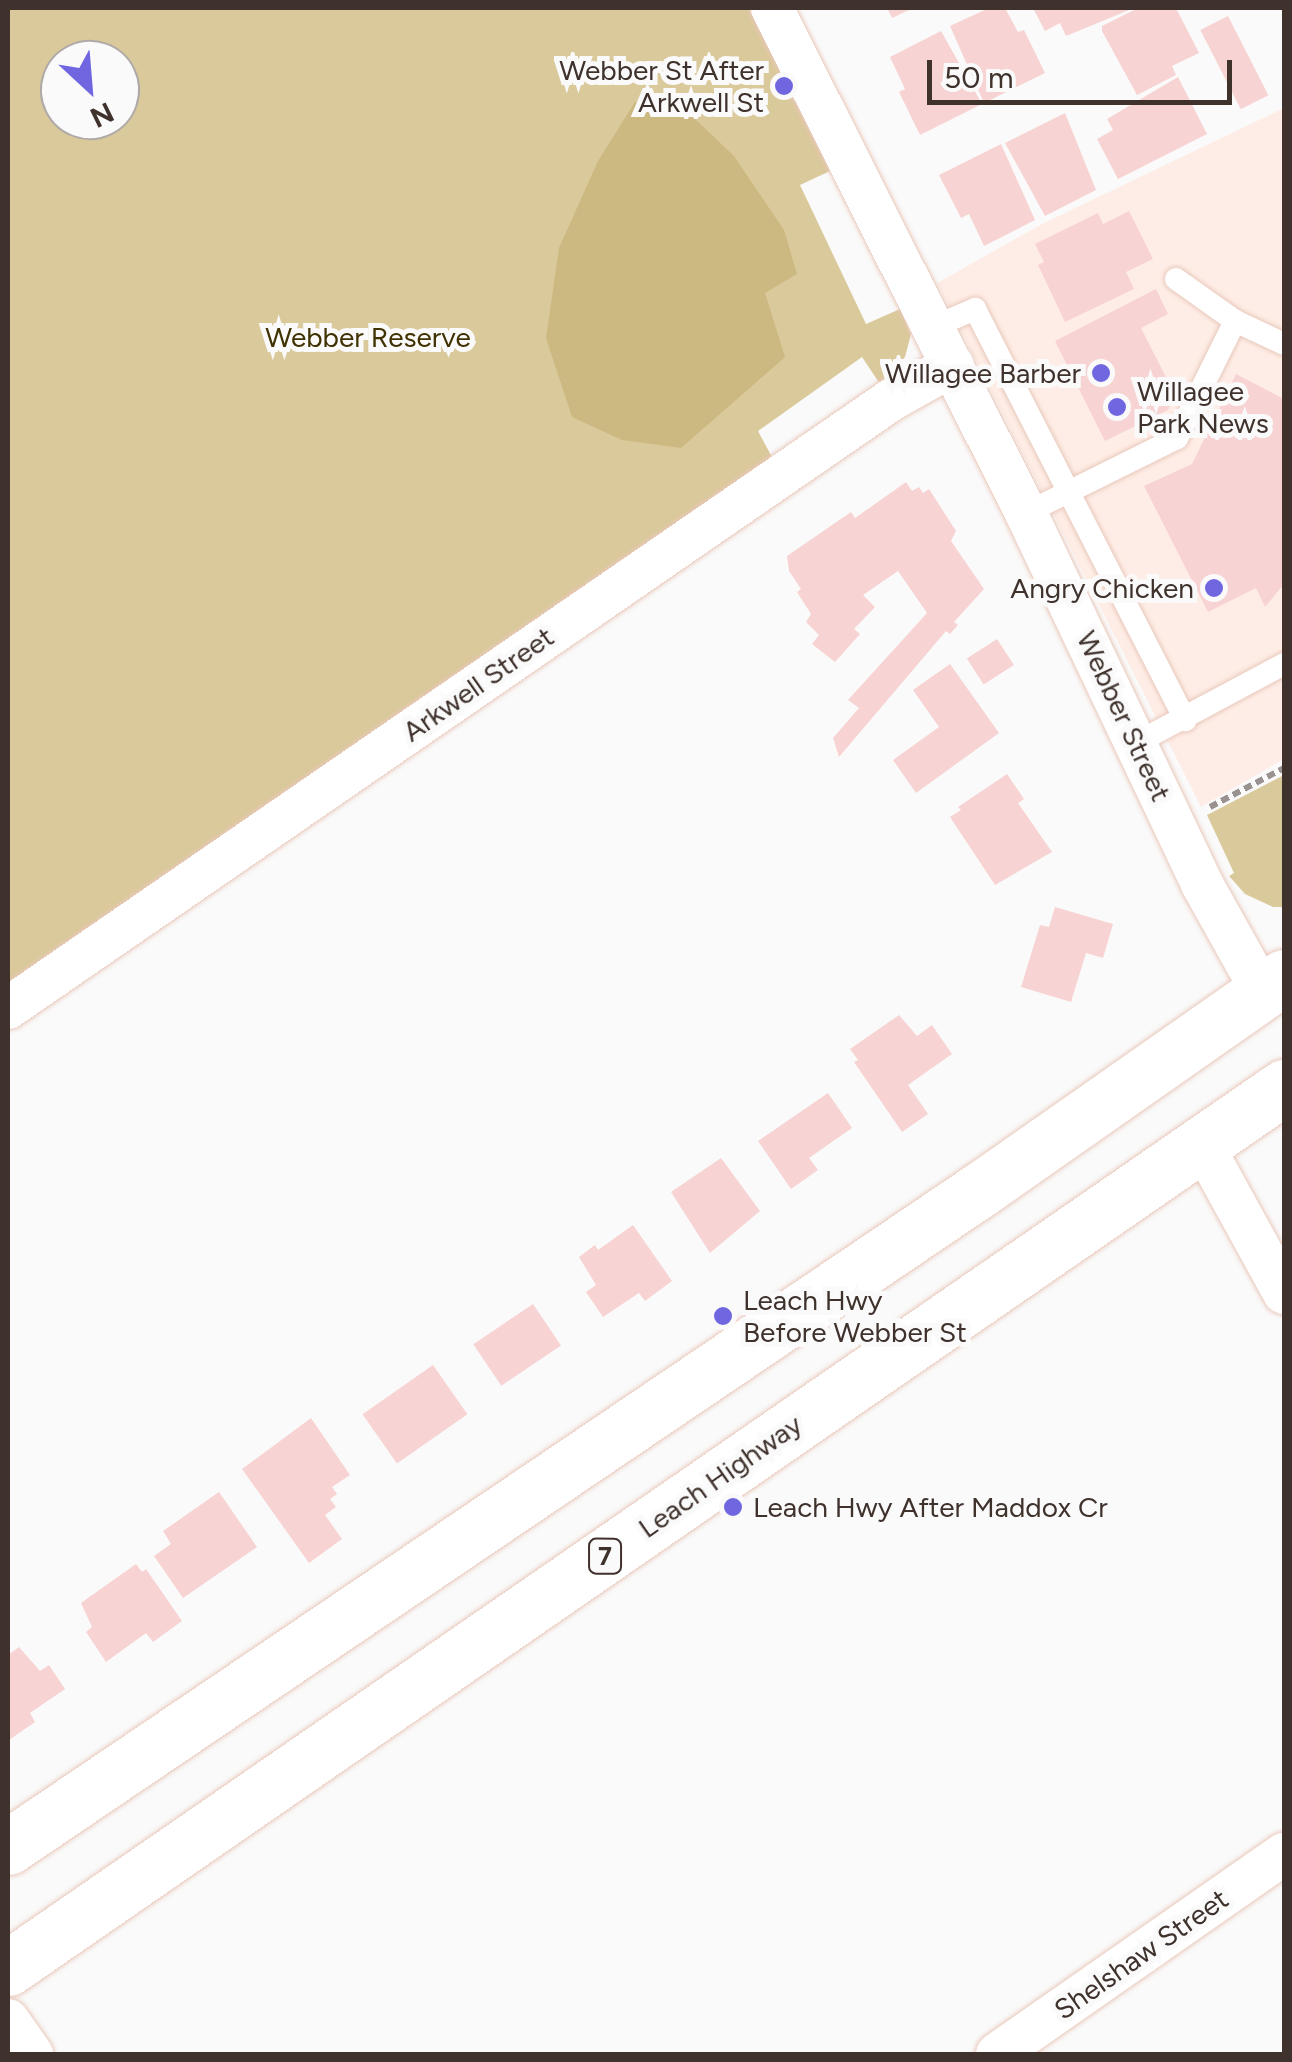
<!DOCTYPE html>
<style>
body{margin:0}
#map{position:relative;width:1292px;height:2062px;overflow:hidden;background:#fafafa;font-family:Figtree,sans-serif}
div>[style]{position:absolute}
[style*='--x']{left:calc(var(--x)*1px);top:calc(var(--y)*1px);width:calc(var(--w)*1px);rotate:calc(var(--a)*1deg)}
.built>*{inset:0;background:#feede6}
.green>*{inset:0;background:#dac99b}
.forest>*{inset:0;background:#ccb981}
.building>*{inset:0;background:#f8d3d3;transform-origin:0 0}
.path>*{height:6px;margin-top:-3px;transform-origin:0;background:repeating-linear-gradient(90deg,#999290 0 8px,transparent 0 13px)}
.roads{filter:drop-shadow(0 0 2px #e9c8bb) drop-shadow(0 0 2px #e9c8bb)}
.service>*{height:22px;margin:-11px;padding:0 11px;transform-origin:11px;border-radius:11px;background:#fff}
.minor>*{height:42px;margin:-21px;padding:0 21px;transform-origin:21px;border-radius:21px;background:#fff}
.trunk>*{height:55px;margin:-27.5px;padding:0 27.5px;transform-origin:27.5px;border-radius:27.5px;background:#fff}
.dots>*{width:28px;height:28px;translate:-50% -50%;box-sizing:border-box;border:5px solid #fafafa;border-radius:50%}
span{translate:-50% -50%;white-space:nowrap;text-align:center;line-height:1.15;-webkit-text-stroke:10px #fafafa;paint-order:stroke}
.shield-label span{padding:2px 8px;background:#fafafa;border:2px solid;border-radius:8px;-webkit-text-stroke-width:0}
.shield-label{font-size:25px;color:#3f322d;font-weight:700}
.poi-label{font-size:28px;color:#3f322d}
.right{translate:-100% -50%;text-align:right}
.left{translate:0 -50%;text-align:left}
.park-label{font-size:28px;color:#403202}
.street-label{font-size:28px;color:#3f322d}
.frame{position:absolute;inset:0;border:10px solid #3f322d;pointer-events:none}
.north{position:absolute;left:40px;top:40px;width:100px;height:100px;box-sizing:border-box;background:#fafafa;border:2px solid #afaaa8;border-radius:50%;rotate:154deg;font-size:28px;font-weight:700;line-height:40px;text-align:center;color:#3f322d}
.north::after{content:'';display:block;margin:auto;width:35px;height:45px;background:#6f66e0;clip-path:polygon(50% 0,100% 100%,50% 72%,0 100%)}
.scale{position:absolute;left:927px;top:60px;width:305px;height:45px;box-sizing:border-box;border:5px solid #3f322d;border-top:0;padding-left:12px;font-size:30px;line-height:35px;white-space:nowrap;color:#3f322d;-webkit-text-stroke:8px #fafafa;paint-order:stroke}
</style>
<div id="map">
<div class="built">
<div style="clip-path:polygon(1284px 108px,1284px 759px,1201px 807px,937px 283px,1044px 223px)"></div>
</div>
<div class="green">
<div style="clip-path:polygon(evenodd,8px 8px,749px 8px,830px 171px,800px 185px,866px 324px,900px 309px,911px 334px,905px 357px,880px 384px,862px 357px,758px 431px,773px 459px,8px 987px,8px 8px,60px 60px,120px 60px,120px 120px,60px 120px,60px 60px)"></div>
<div style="clip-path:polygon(1284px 775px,1284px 907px,1273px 907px,1245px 894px,1229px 876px,1234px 873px,1207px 815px)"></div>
</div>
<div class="forest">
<div style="clip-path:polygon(676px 101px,734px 156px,784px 230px,797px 274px,765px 293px,785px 357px,681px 448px,622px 440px,572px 417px,546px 338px,559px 248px,598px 161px,635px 102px)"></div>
</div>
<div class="building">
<div style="clip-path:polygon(887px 8px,913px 8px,892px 18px)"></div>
<div style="clip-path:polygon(989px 8px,1005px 8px,1018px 32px,1024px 30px,1045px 73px,984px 103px,950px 26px)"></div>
<div style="clip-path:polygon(1033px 8px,1134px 8px,1066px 36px,1060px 23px,1045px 31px)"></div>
<div style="clip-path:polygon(1138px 8px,1176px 8px,1199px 53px,1172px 66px,1176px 75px,1137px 95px,1102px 31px,1102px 26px)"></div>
<div style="left:1228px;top:16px;width:89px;height:31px;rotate:63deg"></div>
<div style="clip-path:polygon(941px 31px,982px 104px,920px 135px,899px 92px,905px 89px,890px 57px)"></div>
<div style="clip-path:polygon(1178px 77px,1207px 134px,1118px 179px,1097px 139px,1113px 130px,1107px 119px)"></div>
<div style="clip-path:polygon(1065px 113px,1096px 190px,1045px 216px,1005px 143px)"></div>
<div style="clip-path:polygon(1001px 144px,1035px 220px,984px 246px,969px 214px,961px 218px,939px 175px)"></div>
<div style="clip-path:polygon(1129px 211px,1153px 259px,1126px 272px,1134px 289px,1065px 322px,1038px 265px,1044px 262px,1035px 244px,1098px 213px,1103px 224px)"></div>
<div style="clip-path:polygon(1156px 289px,1168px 314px,1141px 328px,1175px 395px,1168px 410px,1105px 441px,1055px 341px)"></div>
<div style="clip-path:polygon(1236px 374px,1284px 399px,1284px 584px,1265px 607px,1256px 588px,1208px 612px,1144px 486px,1192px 464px)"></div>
<div style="clip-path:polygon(906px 482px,912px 491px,919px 487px,923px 493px,929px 489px,956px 531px,951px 541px,984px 589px,954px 622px,958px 625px,950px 634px,946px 631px,839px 757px,833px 738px,859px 708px,848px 700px,927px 613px,898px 571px,863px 595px,875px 607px,854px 629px,860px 634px,835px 662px,812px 644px,819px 635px,806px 622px,811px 614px,797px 592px,801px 589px,789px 571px,787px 556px,851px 512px,855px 518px)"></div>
<div style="left:997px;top:639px;width:31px;height:36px;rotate:57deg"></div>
<div style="clip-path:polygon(950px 664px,999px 733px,916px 793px,893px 760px,939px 727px,913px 690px)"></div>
<div style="clip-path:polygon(1007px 774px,1024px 799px,1018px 803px,1052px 852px,995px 885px,950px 817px,961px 810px,958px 807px)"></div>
<div style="clip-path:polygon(1055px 907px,1113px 924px,1103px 958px,1086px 953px,1071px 1002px,1021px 987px,1040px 925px,1049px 927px)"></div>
<div style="clip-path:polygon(899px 1015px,917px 1036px,932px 1025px,952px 1054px,908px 1085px,928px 1114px,902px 1132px,854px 1062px,858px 1060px,850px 1049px)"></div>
<div style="clip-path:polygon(828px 1093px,852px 1128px,809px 1158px,818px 1170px,791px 1189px,758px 1141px)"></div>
<div style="clip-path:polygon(721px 1158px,760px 1211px,710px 1253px,671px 1192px)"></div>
<div style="clip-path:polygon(633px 1225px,672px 1281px,645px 1301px,639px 1293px,603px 1317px,586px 1292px,596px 1285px,579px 1257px,595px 1245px,598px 1250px)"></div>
<div style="left:533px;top:1304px;width:50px;height:72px;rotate:56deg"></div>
<div style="left:433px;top:1365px;width:60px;height:86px;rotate:55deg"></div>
<div style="clip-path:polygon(311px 1418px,350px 1475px,332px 1487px,337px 1494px,330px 1499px,336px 1507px,325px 1515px,342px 1539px,309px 1563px,242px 1469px)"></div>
<div style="clip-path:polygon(219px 1492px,257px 1547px,183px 1598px,154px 1556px,171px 1544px,163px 1531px)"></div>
<div style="clip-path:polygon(136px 1564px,142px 1572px,146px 1569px,182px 1621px,153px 1642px,146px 1633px,106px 1662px,86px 1632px,92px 1627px,81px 1603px)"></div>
<div style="clip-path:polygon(19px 1647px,40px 1671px,49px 1665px,65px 1689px,30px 1713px,35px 1722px,9px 1740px,8px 1655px)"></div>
</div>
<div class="path">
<div style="--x:1210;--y:807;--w:84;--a:-27.8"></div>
</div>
<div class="roads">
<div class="service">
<div style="--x:1176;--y:279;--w:72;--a:35.4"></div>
<div style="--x:933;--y:327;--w:46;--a:-23.2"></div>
<div style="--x:975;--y:309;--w:462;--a:62.9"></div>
<div style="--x:1026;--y:513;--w:169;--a:-26.4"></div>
<div style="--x:1177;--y:438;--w:131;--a:-63.6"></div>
<div style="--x:1235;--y:321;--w:54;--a:25.1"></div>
<div style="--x:1138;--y:742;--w:166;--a:-28.1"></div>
</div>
<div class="minor">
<div style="--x:772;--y:8;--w:565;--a:63.3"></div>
<div style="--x:1026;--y:513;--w:411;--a:64.6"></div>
<div style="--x:1202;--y:884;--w:125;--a:60.8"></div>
<div style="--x:8;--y:1008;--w:1072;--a:-34.55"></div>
<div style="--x:891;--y:400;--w:71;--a:-29.4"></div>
<div style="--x:1202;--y:1144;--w:170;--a:61.2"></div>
<div style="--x:8;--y:2020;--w:42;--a:54.8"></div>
<div style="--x:997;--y:2054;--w:350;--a:-34.9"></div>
</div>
<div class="trunk">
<div style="--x:8;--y:1847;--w:1178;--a:-34.07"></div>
<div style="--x:984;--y:1187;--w:366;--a:-35"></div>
<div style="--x:8;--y:1968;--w:1551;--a:-34.62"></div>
</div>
</div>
<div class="dots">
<div style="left:784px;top:86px;background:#6f66e0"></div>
<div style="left:1101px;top:373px;background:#6f66e0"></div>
<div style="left:1117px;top:407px;background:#6f66e0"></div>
<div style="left:1214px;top:588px;background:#6f66e0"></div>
<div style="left:723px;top:1316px;background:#6f66e0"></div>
<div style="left:733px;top:1507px;background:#6f66e0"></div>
</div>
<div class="shield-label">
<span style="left:605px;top:1556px">7</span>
</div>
<div class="poi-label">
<span class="right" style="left:764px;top:86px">Webber St After<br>Arkwell St</span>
<span class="right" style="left:1081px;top:373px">Willagee Barber</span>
<span class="left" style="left:1137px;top:407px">Willagee<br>Park News</span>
<span class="right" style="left:1194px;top:588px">Angry Chicken</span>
<span class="left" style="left:743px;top:1316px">Leach Hwy<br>Before Webber St</span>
<span class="left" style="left:753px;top:1507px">Leach Hwy After Maddox Cr</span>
</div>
<div class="park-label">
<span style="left:368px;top:337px">Webber Reserve</span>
</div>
<div class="street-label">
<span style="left:478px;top:684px;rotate:-35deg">Arkwell Street</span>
<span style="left:1124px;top:716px;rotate:65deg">Webber Street</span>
<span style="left:720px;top:1476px;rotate:-35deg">Leach Highway</span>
<span style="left:1141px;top:1954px;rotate:-35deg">Shelshaw Street</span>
</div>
<div class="frame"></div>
<div class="north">N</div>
<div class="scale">50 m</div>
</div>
